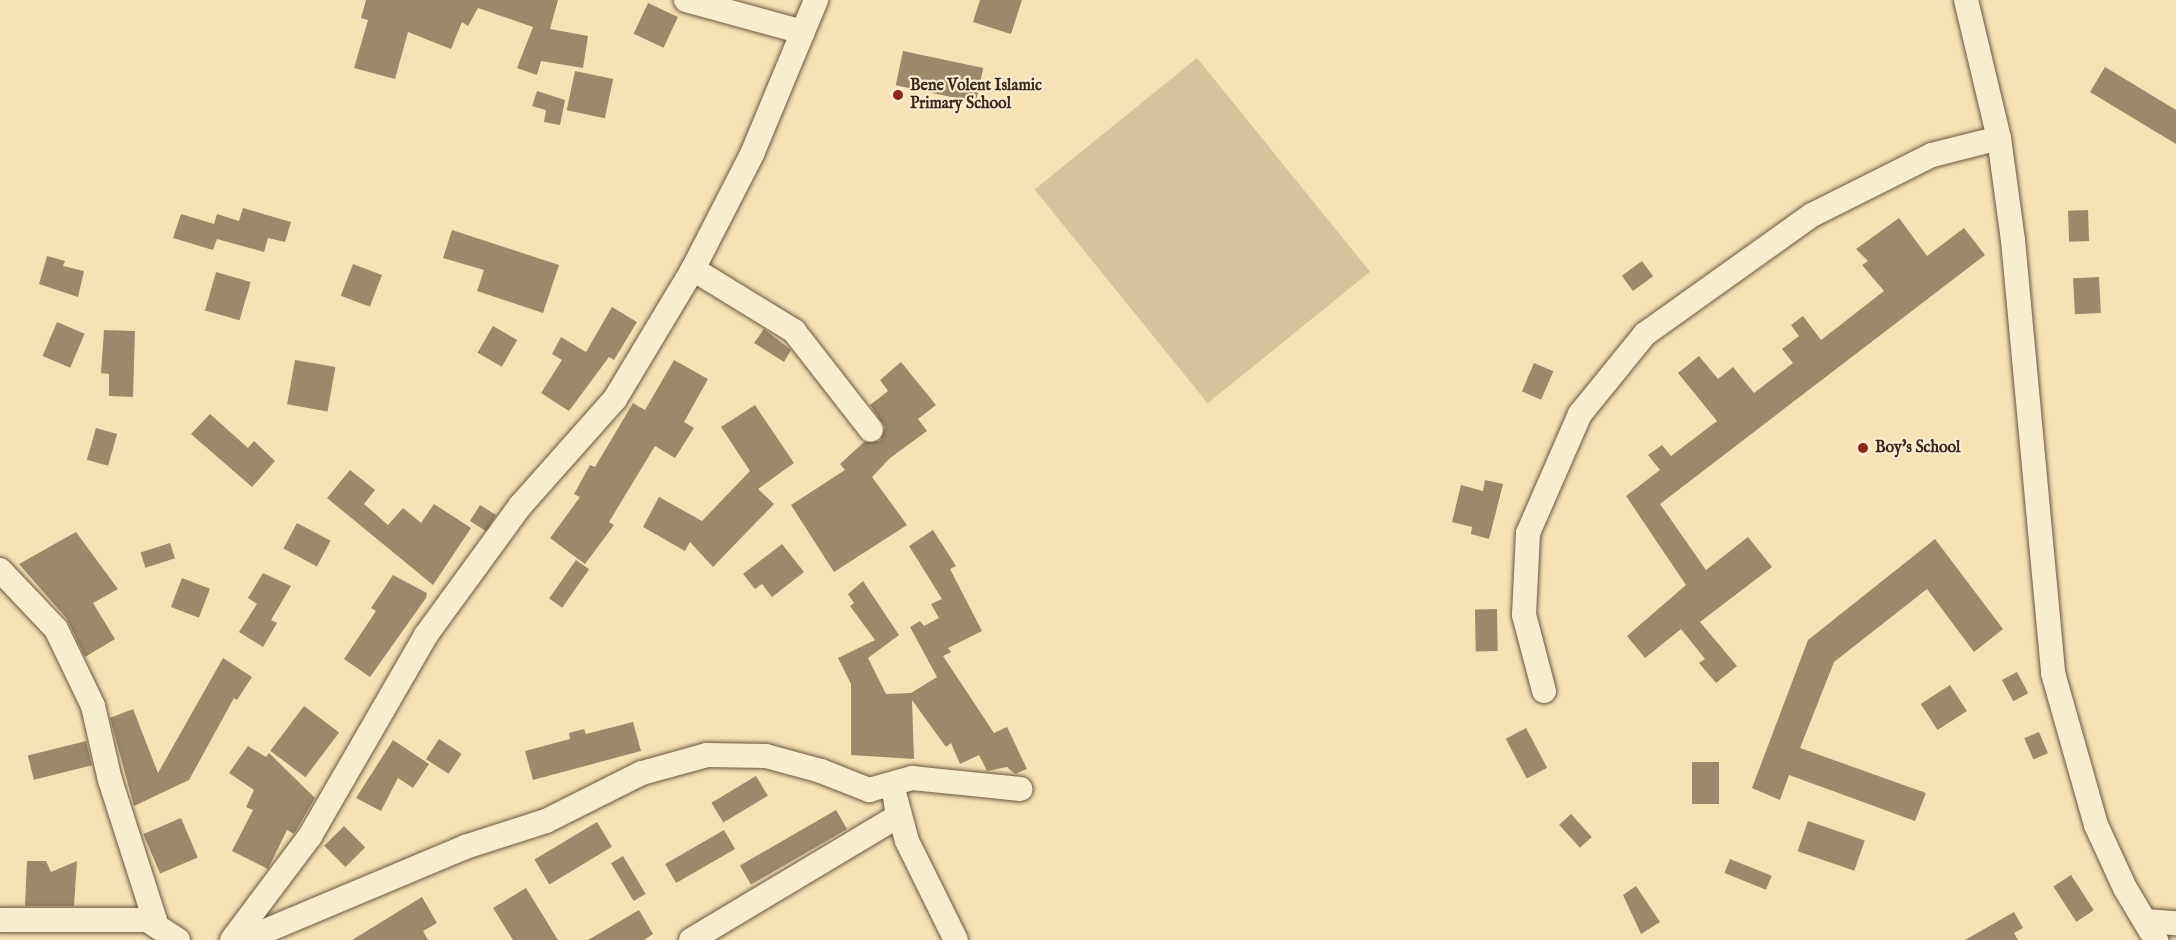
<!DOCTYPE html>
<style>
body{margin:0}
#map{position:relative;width:2176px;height:940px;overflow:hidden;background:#f7e2b5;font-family:"IM FELL English",serif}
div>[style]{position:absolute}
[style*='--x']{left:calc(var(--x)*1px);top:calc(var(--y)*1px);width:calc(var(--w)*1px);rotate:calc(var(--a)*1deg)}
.green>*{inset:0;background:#d7c29b;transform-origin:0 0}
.building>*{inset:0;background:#9d886b;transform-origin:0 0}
.roads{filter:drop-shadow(0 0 2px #6a5642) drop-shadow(0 0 2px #6a5642)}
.minor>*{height:24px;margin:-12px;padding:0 12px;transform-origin:12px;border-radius:12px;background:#faeccf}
.dots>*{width:16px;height:16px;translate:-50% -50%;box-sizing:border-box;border:3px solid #faeccf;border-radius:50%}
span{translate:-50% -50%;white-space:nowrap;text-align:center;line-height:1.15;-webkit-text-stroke:4.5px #faeccf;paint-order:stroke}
.poi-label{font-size:16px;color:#3b271b;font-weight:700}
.left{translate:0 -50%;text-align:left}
</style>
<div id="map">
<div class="green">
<div style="left:1197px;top:58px;width:275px;height:209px;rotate:51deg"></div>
</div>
<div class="building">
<div style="clip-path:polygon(366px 0,558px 0,550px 29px,588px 36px,583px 68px,541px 61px,537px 75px,517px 68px,533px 27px,478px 8px,468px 26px,462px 22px,451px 49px,408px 32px,395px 79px,354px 68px,368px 20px,361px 18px)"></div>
<div style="clip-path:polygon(980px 0,1022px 0,1011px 34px,973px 22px)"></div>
<div style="left:648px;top:3px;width:33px;height:34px;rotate:25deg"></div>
<div style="left:903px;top:51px;width:82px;height:35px;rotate:12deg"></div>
<div style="clip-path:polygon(2105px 67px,2176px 110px,2176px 144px,2090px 92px)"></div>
<div style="left:575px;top:71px;width:39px;height:40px;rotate:12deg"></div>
<div style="clip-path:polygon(537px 91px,565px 100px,560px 125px,544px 122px,546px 110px,532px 106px)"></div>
<div style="clip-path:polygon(243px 208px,291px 222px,285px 242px,268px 238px,264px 252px,217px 239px,213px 250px,173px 238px,181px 214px,214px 224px,217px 214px,239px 221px)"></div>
<div style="left:2088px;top:210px;width:31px;height:20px;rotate:88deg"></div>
<div style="clip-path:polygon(1899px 218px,1927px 256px,1964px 228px,1985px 255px,1660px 504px,1706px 570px,1748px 537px,1772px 567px,1700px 622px,1737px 666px,1716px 683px,1699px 663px,1705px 659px,1681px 629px,1645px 658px,1627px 636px,1686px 585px,1626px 496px,1660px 470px,1648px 455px,1662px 445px,1671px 456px,1717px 421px,1678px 373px,1699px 356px,1718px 379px,1733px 367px,1754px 393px,1793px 363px,1782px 349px,1799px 336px,1791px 325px,1803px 316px,1821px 340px,1884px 291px,1862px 265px,1868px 261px,1856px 249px)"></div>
<div style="clip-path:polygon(452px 230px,559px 265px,543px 313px,477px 291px,484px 270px,443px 258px)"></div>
<div style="clip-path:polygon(47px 256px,65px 261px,63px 266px,84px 271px,78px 297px,39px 284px)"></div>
<div style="left:1642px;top:261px;width:19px;height:25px;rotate:54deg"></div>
<div style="left:353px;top:264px;width:31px;height:34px;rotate:21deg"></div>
<div style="left:216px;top:272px;width:36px;height:40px;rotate:16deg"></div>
<div style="left:2099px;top:277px;width:36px;height:26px;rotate:87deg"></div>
<div style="clip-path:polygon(612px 307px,637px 322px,614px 360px,609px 357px,569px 411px,541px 393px,562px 360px,552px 354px,561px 337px,586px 352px)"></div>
<div style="left:57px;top:322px;width:30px;height:37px;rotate:23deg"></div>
<div style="left:493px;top:326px;width:28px;height:31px;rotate:30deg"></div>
<div style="clip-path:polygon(764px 329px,791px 350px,784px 362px,754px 343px)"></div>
<div style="clip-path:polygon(104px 330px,135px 331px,133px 397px,109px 396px,109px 374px,101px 373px)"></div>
<div style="left:295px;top:360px;width:41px;height:45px;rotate:10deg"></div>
<div style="clip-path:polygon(674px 360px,708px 379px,684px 422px,694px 428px,675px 458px,655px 446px,609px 522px,614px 525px,585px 564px,550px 538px,580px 497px,574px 494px,590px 465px,595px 467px,633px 403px,645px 410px)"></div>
<div style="clip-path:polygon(901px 362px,936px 405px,918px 419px,927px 431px,890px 458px,872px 477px,907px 525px,834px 572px,791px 505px,845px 470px,840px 464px,864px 442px,880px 441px,885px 427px,870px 405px,888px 391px,880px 380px)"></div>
<div style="left:1534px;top:363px;width:21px;height:31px;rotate:23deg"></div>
<div style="clip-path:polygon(755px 405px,794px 463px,758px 489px,774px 504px,713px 567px,690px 542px,685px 551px,643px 527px,659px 497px,702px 521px,750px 471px,721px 427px)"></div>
<div style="clip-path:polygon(210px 414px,248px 448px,254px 441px,275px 461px,252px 487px,191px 434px)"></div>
<div style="left:96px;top:428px;width:22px;height:33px;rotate:16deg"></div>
<div style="clip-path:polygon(350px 470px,375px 490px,364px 504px,388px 525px,403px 508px,421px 523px,434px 504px,471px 528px,433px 585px,327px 498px)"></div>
<div style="clip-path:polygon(1485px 480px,1503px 484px,1489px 539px,1471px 534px,1472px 527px,1452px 522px,1461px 485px,1483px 491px)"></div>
<div style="left:480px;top:505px;width:19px;height:19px;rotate:32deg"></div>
<div style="left:297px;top:523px;width:38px;height:29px;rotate:28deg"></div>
<div style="clip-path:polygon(933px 530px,956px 566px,950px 569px,982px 631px,948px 648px,951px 652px,943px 656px,994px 733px,1007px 727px,1027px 769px,1015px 774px,1007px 767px,987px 771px,979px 755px,960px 764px,951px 743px,946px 747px,912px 700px,914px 759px,851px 755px,851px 684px,838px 658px,875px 640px,850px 606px,854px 603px,848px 594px,863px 581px,899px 635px,868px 658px,886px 694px,911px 693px,937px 677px,910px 627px,920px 621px,924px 626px,939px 618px,931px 604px,942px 599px,909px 546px)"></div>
<div style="clip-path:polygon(76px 532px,118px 589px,93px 603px,115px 639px,85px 657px,67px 619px,19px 564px)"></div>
<div style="clip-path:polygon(1935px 539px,2003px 629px,1974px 652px,1927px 589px,1834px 662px,1800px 748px,1926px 793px,1915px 821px,1789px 775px,1780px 800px,1752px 788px,1808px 640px)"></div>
<div style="left:170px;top:543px;width:16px;height:31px;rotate:72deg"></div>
<div style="clip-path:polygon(782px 544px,804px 572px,772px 597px,762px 584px,755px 589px,743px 574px)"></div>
<div style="left:576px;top:560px;width:16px;height:47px;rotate:35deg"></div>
<div style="clip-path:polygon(263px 573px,291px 586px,271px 620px,277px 623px,263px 647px,239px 632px,257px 604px,248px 598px)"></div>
<div style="clip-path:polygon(393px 575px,427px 593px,426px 598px,370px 677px,344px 659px,376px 611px,371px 608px)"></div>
<div style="left:182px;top:578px;width:30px;height:31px;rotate:21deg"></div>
<div style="left:1497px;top:609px;width:42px;height:22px;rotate:89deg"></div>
<div style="clip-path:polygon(223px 658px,252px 677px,237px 700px,234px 698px,189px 780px,134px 806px,110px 718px,133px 709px,158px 773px)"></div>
<div style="left:2017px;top:672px;width:24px;height:17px;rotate:62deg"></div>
<div style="left:1950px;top:685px;width:31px;height:35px;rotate:57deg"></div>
<div style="left:304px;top:706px;width:44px;height:56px;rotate:37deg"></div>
<div style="clip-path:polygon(633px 722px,641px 751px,533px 780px,525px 751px,570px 739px,569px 733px,584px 729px,586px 734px)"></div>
<div style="left:1526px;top:728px;width:45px;height:23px;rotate:62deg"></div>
<div style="left:2039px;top:732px;width:23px;height:16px;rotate:67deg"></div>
<div style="left:439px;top:739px;width:27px;height:24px;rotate:33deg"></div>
<div style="clip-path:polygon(393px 740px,429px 764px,413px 788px,398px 778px,381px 811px,356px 798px)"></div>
<div style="left:86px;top:741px;width:25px;height:60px;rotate:76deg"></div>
<div style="clip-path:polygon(248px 746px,266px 757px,269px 753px,315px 798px,294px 834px,287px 830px,268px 869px,232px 851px,253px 810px,246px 807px,254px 790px,229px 773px)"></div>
<div style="left:1692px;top:762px;width:27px;height:42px"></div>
<div style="left:756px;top:776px;width:23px;height:52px;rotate:59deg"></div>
<div style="left:836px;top:810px;width:22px;height:111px;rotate:60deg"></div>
<div style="left:1571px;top:814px;width:31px;height:16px;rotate:48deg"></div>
<div style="left:181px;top:818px;width:43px;height:41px;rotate:67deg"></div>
<div style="left:1808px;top:821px;width:60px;height:32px;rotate:19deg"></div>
<div style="left:597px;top:822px;width:29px;height:73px;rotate:59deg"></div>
<div style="left:344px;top:826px;width:30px;height:28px;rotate:45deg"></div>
<div style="left:724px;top:830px;width:22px;height:68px;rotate:60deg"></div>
<div style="left:623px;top:856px;width:44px;height:14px;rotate:59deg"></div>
<div style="left:1730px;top:859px;width:45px;height:15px;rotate:22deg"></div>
<div style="clip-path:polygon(27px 861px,46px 861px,51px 872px,77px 861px,74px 906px,25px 906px)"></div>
<div style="left:2071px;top:875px;width:42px;height:21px;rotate:57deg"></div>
<div style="clip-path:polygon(1636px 886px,1660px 922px,1641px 934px,1623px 895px)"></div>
<div style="clip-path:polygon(526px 888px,558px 940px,513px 940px,493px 908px)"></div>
<div style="clip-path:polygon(422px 897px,437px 923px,423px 931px,428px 940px,352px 940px)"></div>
<div style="clip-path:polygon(639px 910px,653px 934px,644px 940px,588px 940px)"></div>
<div style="clip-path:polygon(2014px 912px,2023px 928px,2014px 933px,2018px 940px,1965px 940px)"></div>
</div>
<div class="roads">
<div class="minor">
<div style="--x:686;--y:0;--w:121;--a:15.3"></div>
<div style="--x:1966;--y:0;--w:142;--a:76.6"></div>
<div style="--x:1999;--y:138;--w:103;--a:82.2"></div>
<div style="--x:2013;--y:240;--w:435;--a:84.7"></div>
<div style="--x:2053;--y:673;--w:158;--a:74.2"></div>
<div style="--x:2096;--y:825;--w:69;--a:65.3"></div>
<div style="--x:2125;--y:888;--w:61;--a:59.2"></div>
<div style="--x:693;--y:269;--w:119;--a:31.5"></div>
<div style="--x:794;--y:331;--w:125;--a:52.1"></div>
<div style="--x:0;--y:570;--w:81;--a:46.5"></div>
<div style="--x:56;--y:629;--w:85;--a:64.3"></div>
<div style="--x:93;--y:706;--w:76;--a:77.1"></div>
<div style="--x:110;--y:780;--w:153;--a:72.2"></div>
<div style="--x:1544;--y:691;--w:79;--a:-104.7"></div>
<div style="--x:1524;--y:615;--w:82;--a:-87.2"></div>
<div style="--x:1528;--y:533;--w:130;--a:-66.4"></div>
<div style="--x:1580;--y:414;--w:103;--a:-50.9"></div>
<div style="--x:1645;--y:334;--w:205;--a:-35.5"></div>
<div style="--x:1812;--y:215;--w:134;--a:-26.6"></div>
<div style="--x:1932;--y:155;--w:69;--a:-14.2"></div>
<div style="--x:896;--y:800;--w:42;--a:75"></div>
<div style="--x:907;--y:841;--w:110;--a:63.7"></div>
<div style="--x:0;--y:920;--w:147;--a:0"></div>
<div style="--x:147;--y:920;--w:37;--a:33"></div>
<div style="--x:2145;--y:921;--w:31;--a:4"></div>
<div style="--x:232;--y:940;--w:130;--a:-53.1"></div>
<div style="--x:310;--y:836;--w:232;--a:-60"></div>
<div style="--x:426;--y:635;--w:160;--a:-53.9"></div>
<div style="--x:520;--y:506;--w:143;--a:-48.4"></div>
<div style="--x:615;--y:399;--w:152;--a:-59"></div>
<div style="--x:693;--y:269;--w:129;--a:-62.8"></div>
<div style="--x:752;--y:154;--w:167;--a:-67.4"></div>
<div style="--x:244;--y:940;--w:240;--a:-22.8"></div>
<div style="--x:465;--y:847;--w:85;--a:-17.8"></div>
<div style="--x:546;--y:821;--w:107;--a:-26.6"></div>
<div style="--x:642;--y:773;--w:67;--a:-15.5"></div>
<div style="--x:707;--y:755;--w:59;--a:1"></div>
<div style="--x:766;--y:756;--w:57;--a:15.3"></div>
<div style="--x:821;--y:771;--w:52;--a:21.6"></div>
<div style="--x:869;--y:790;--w:45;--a:-15.6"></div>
<div style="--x:912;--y:778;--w:109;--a:5.8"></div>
<div style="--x:691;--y:940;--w:241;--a:-30.9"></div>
<div style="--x:898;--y:816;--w:30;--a:-99"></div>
</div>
</div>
<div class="dots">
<div style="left:898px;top:95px;background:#8f2418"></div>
<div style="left:1863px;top:448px;background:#8f2418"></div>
</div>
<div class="poi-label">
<span class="left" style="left:910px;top:95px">Bene Volent Islamic<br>Primary School</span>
<span class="left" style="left:1875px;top:448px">Boy's School</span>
</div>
</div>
